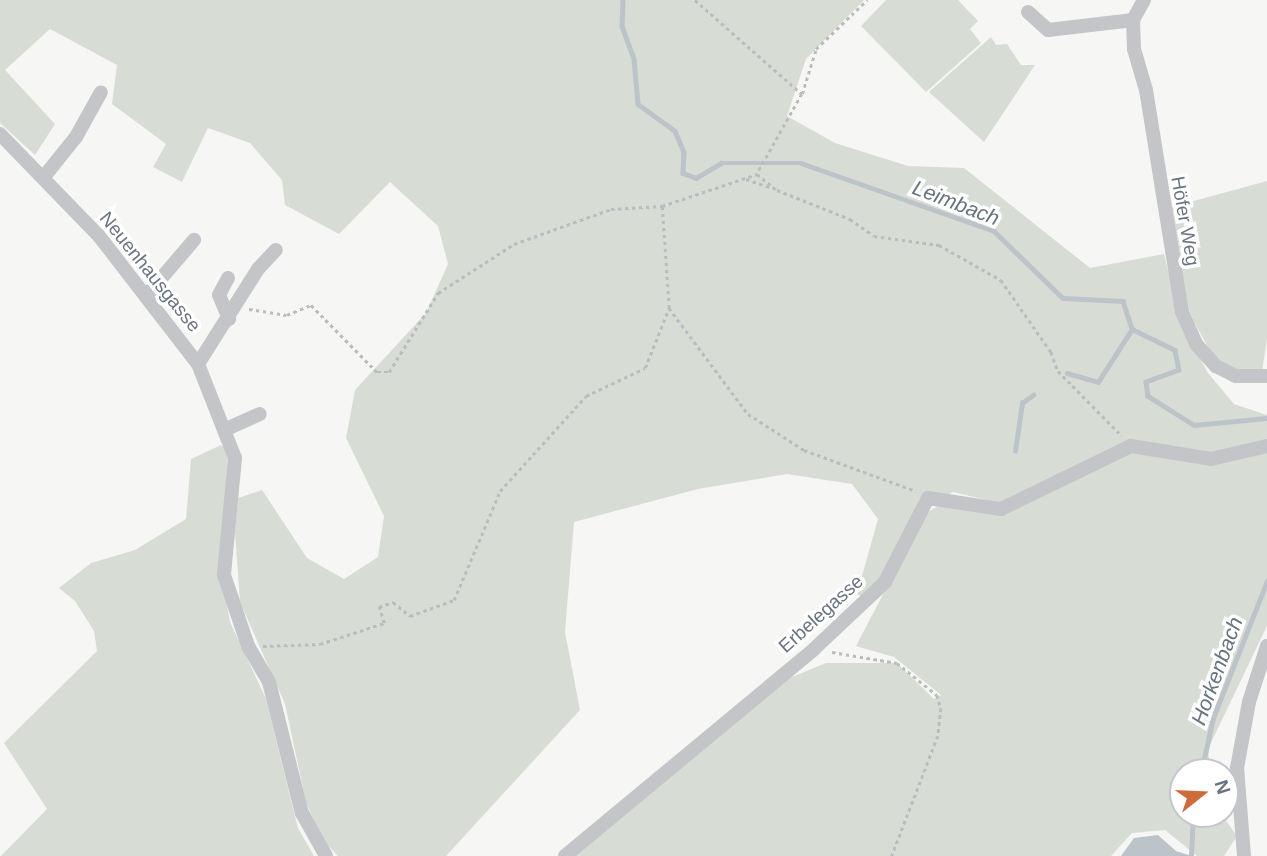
<!DOCTYPE html>
<meta charset="utf-8">
<style>
body{margin:0}
#map{position:relative;width:1267px;height:856px;overflow:hidden;background:#f6f6f4;font-family:Helvetica,sans-serif}
div>[style]{position:absolute}
[style*='--x']{left:calc(var(--x)*1px);top:calc(var(--y)*1px);width:calc(var(--w)*1px);rotate:calc(var(--a)*1deg)}
.green>*{inset:0;background:#d7ddd5}
.water>*{inset:0;background:#bcc4c9}
.stream>*{height:4.5px;margin:-2.25px;padding:0 2.25px;transform-origin:2.25px;border-radius:2.25px;background:#bcc4c9}
.path>*{height:2.5px;margin-top:-1.25px;transform-origin:0;background:repeating-linear-gradient(90deg,#babcbe 0 3.5px,transparent 0 7px)}
.minor>*{height:14px;margin:-7px;padding:0 7px;transform-origin:7px;border-radius:7px;background:#c3c5c8}
span{translate:-50% -50%;white-space:nowrap;text-align:center;line-height:1.15;-webkit-text-stroke:7px #fff;paint-order:stroke}
.street-label{font-size:19px;color:#697481}
.water-label{font-size:21px;color:#65747d;font-style:italic}
.north{position:absolute;left:1169px;top:758px;width:70px;height:70px;box-sizing:border-box;background:#fff;border:2px solid #c3c7cd;border-radius:50%;rotate:72deg;font-size:19px;font-weight:700;line-height:28px;text-align:center;color:#697481}
.north::after{content:'';display:block;margin:auto;width:24px;height:32px;background:#ce6b3c;clip-path:polygon(50% 0,100% 100%,50% 72%,0 100%)}
</style>
<div id="map">
<div class="green">
<div style="clip-path:polygon(0 0,864px 0,806px 59px,787px 116px,835px 143px,908px 166px,964px 168px,1090px 268px,1164px 254px,1181px 324px,1208px 373px,1234px 404px,1267px 415px,1267px 626px,1208px 749px,1210px 772px,1183px 772px,1183px 814px,1221px 814px,1237px 836px,1224px 856px,1197px 856px,1165px 830px,1132px 833px,1111px 856px,572px 856px,787px 679px,826px 663px,897px 663px,934px 699px,941px 695px,894px 657px,856px 646px,925px 514px,941px 504px,1011px 506px,953px 492px,921px 513px,866px 599px,857px 594px,878px 519px,852px 484px,787px 474px,698px 489px,574px 522px,565px 632px,580px 710px,446px 856px,338px 856px,321px 838px,306px 802px,285px 704px,240px 602px,235px 533px,238px 498px,262px 490px,307px 558px,344px 579px,378px 557px,384px 516px,346px 438px,355px 390px,426px 313px,448px 264px,438px 226px,390px 182px,339px 234px,285px 205px,282px 180px,250px 143px,208px 128px,182px 182px,153px 167px,166px 144px,112px 104px,117px 65px,50px 29px,5px 70px,55px 124px,35px 155px,0 123px)"></div>
<div style="clip-path:polygon(886px 0,958px 0,978px 21px,970px 29px,981px 43px,926px 92px,861px 26px)"></div>
<div style="clip-path:polygon(991px 37px,996px 45px,1007px 44px,1021px 65px,1035px 65px,984px 142px,929px 92px)"></div>
<div style="clip-path:polygon(1267px 181px,1267px 339px,1262px 372px,1233px 369px,1212px 354px,1194px 322px,1184px 297px,1168px 208px)"></div>
<div style="clip-path:polygon(221px 445px,228px 451px,221px 571px,230px 622px,266px 699px,298px 828px,314px 856px,1px 856px,47px 809px,4px 743px,97px 651px,94px 631px,75px 601px,59px 588px,91px 563px,135px 550px,186px 519px,191px 459px)"></div>
</div>
<div class="water">
<div style="clip-path:polygon(1158px 835px,1176px 851px,1192px 856px,1121px 856px,1134px 838px)"></div>
</div>
<div class="stream">
<div style="--x:623;--y:0;--w:26;--a:92"></div>
<div style="--x:622;--y:26;--w:35;--a:70"></div>
<div style="--x:634;--y:59;--w:45;--a:84.9"></div>
<div style="--x:638;--y:104;--w:46;--a:36.1"></div>
<div style="--x:675;--y:131;--w:23;--a:67"></div>
<div style="--x:684;--y:152;--w:21;--a:93"></div>
<div style="--x:683;--y:173;--w:14;--a:21"></div>
<div style="--x:696;--y:178;--w:29;--a:-31"></div>
<div style="--x:721;--y:163;--w:80;--a:0"></div>
<div style="--x:801;--y:163;--w:205;--a:19.4"></div>
<div style="--x:994;--y:231;--w:96;--a:44.2"></div>
<div style="--x:1063;--y:298;--w:60;--a:2.9"></div>
<div style="--x:1123;--y:301;--w:29;--a:72"></div>
<div style="--x:1132;--y:329;--w:48;--a:26"></div>
<div style="--x:1175;--y:350;--w:20;--a:79"></div>
<div style="--x:1179;--y:370;--w:35;--a:160"></div>
<div style="--x:1146;--y:382;--w:14;--a:82"></div>
<div style="--x:1148;--y:396;--w:54;--a:32.2"></div>
<div style="--x:1194;--y:425;--w:73;--a:-5.5"></div>
<div style="--x:1067;--y:373;--w:32;--a:16"></div>
<div style="--x:1098;--y:382;--w:63;--a:-57.3"></div>
<div style="--x:1015;--y:451;--w:49;--a:-81.7"></div>
<div style="--x:1022;--y:403;--w:14;--a:-36"></div>
<div style="--x:1201;--y:772;--w:55;--a:-77.5"></div>
<div style="--x:1213;--y:718;--w:147;--a:-68.5"></div>
<div style="--x:1191;--y:856;--w:42;--a:-87.3"></div>
</div>
<div class="path">
<div style="--x:695;--y:0;--w:142;--a:41.3"></div>
<div style="--x:802;--y:94;--w:92;--a:119.4"></div>
<div style="--x:802;--y:94;--w:47;--a:-72.7"></div>
<div style="--x:816;--y:49;--w:71;--a:-43.9"></div>
<div style="--x:746;--y:179;--w:28;--a:19"></div>
<div style="--x:669;--y:308;--w:132;--a:53.3"></div>
<div style="--x:748;--y:414;--w:67;--a:32.7"></div>
<div style="--x:804;--y:450;--w:119;--a:20.1"></div>
<div style="--x:249;--y:309;--w:38;--a:9"></div>
<div style="--x:287;--y:315;--w:26;--a:-23"></div>
<div style="--x:311;--y:305;--w:94;--a:45.4"></div>
<div style="--x:377;--y:372;--w:12;--a:0"></div>
<div style="--x:389;--y:372;--w:93;--a:-58.2"></div>
<div style="--x:438;--y:293;--w:90;--a:-32.8"></div>
<div style="--x:514;--y:244;--w:103;--a:-19.8"></div>
<div style="--x:611;--y:209;--w:51;--a:-3.4"></div>
<div style="--x:662;--y:206;--w:100;--a:-18.6"></div>
<div style="--x:757;--y:174;--w:26;--a:39"></div>
<div style="--x:777;--y:190;--w:79;--a:21.7"></div>
<div style="--x:850;--y:219;--w:29;--a:35"></div>
<div style="--x:874;--y:236;--w:66;--a:7.9"></div>
<div style="--x:939;--y:245;--w:71;--a:29.4"></div>
<div style="--x:1001;--y:280;--w:88;--a:55.2"></div>
<div style="--x:1051;--y:352;--w:20;--a:70"></div>
<div style="--x:1058;--y:371;--w:91;--a:45.4"></div>
<div style="--x:263;--y:646;--w:57;--a:-2"></div>
<div style="--x:320;--y:644;--w:67;--a:-18.2"></div>
<div style="--x:384;--y:623;--w:17;--a:-107"></div>
<div style="--x:379;--y:607;--w:15;--a:-20"></div>
<div style="--x:393;--y:602;--w:22;--a:39"></div>
<div style="--x:410;--y:616;--w:47;--a:-20"></div>
<div style="--x:454;--y:600;--w:118;--a:-67.1"></div>
<div style="--x:500;--y:491;--w:128;--a:-47.8"></div>
<div style="--x:586;--y:396;--w:65;--a:-25.4"></div>
<div style="--x:645;--y:368;--w:65;--a:-68.2"></div>
<div style="--x:669;--y:308;--w:102;--a:-93.9"></div>
<div style="--x:832;--y:652;--w:66;--a:9.6"></div>
<div style="--x:897;--y:663;--w:51;--a:38.7"></div>
<div style="--x:937;--y:695;--w:14;--a:73"></div>
<div style="--x:941;--y:708;--w:28;--a:96"></div>
<div style="--x:938;--y:736;--w:129;--a:111"></div>
</div>
<div class="minor">
<div style="--x:1144;--y:0;--w:23;--a:119"></div>
<div style="--x:1133;--y:20;--w:29;--a:88"></div>
<div style="--x:1134;--y:49;--w:43;--a:73.7"></div>
<div style="--x:1146;--y:90;--w:225;--a:80.8"></div>
<div style="--x:1182;--y:312;--w:35;--a:66"></div>
<div style="--x:1196;--y:344;--w:30;--a:48"></div>
<div style="--x:1216;--y:366;--w:22;--a:27"></div>
<div style="--x:1236;--y:376;--w:31;--a:0"></div>
<div style="--x:1028;--y:12;--w:27;--a:42"></div>
<div style="--x:1048;--y:30;--w:86;--a:-6.7"></div>
<div style="--x:0;--y:134;--w:142;--a:45.9"></div>
<div style="--x:99;--y:236;--w:162;--a:52.3"></div>
<div style="--x:198;--y:364;--w:101;--a:68.5"></div>
<div style="--x:235;--y:458;--w:118;--a:95.4"></div>
<div style="--x:224;--y:575;--w:75;--a:71.3"></div>
<div style="--x:248;--y:646;--w:42;--a:59.7"></div>
<div style="--x:269;--y:682;--w:135;--a:75.9"></div>
<div style="--x:302;--y:813;--w:49;--a:60.8"></div>
<div style="--x:43;--y:178;--w:53;--a:-51.2"></div>
<div style="--x:76;--y:137;--w:51;--a:-60.9"></div>
<div style="--x:228;--y:278;--w:19;--a:118"></div>
<div style="--x:219;--y:295;--w:26;--a:67"></div>
<div style="--x:146;--y:296;--w:74;--a:-49.4"></div>
<div style="--x:198;--y:364;--w:112;--a:-57.7"></div>
<div style="--x:258;--y:269;--w:26;--a:-47"></div>
<div style="--x:224;--y:430;--w:39;--a:-24"></div>
<div style="--x:565;--y:856;--w:324;--a:-39.7"></div>
<div style="--x:814;--y:649;--w:98;--a:-43.3"></div>
<div style="--x:885;--y:582;--w:94;--a:-62.9"></div>
<div style="--x:928;--y:498;--w:74;--a:8.6"></div>
<div style="--x:1001;--y:509;--w:144;--a:-25.9"></div>
<div style="--x:1131;--y:446;--w:81;--a:9.2"></div>
<div style="--x:1211;--y:459;--w:57;--a:-13.1"></div>
<div style="--x:1244;--y:856;--w:88;--a:-94.5"></div>
<div style="--x:1237;--y:768;--w:67;--a:-79.7"></div>
<div style="--x:1249;--y:702;--w:59;--a:-72.2"></div>
</div>
<div class="street-label">
<span style="left:1185px;top:221px;rotate:80deg">Höfer Weg</span>
<span style="left:150px;top:272px;rotate:51deg">Neuenhausgasse</span>
<span style="left:821px;top:614px;rotate:-42deg">Erbelegasse</span>
</div>
<div class="water-label">
<span style="left:956px;top:203px;rotate:21deg">Leimbach</span>
<span style="left:1217px;top:671px;rotate:-70deg">Horkenbach</span>
</div>
<div class="north">N</div>
</div>
